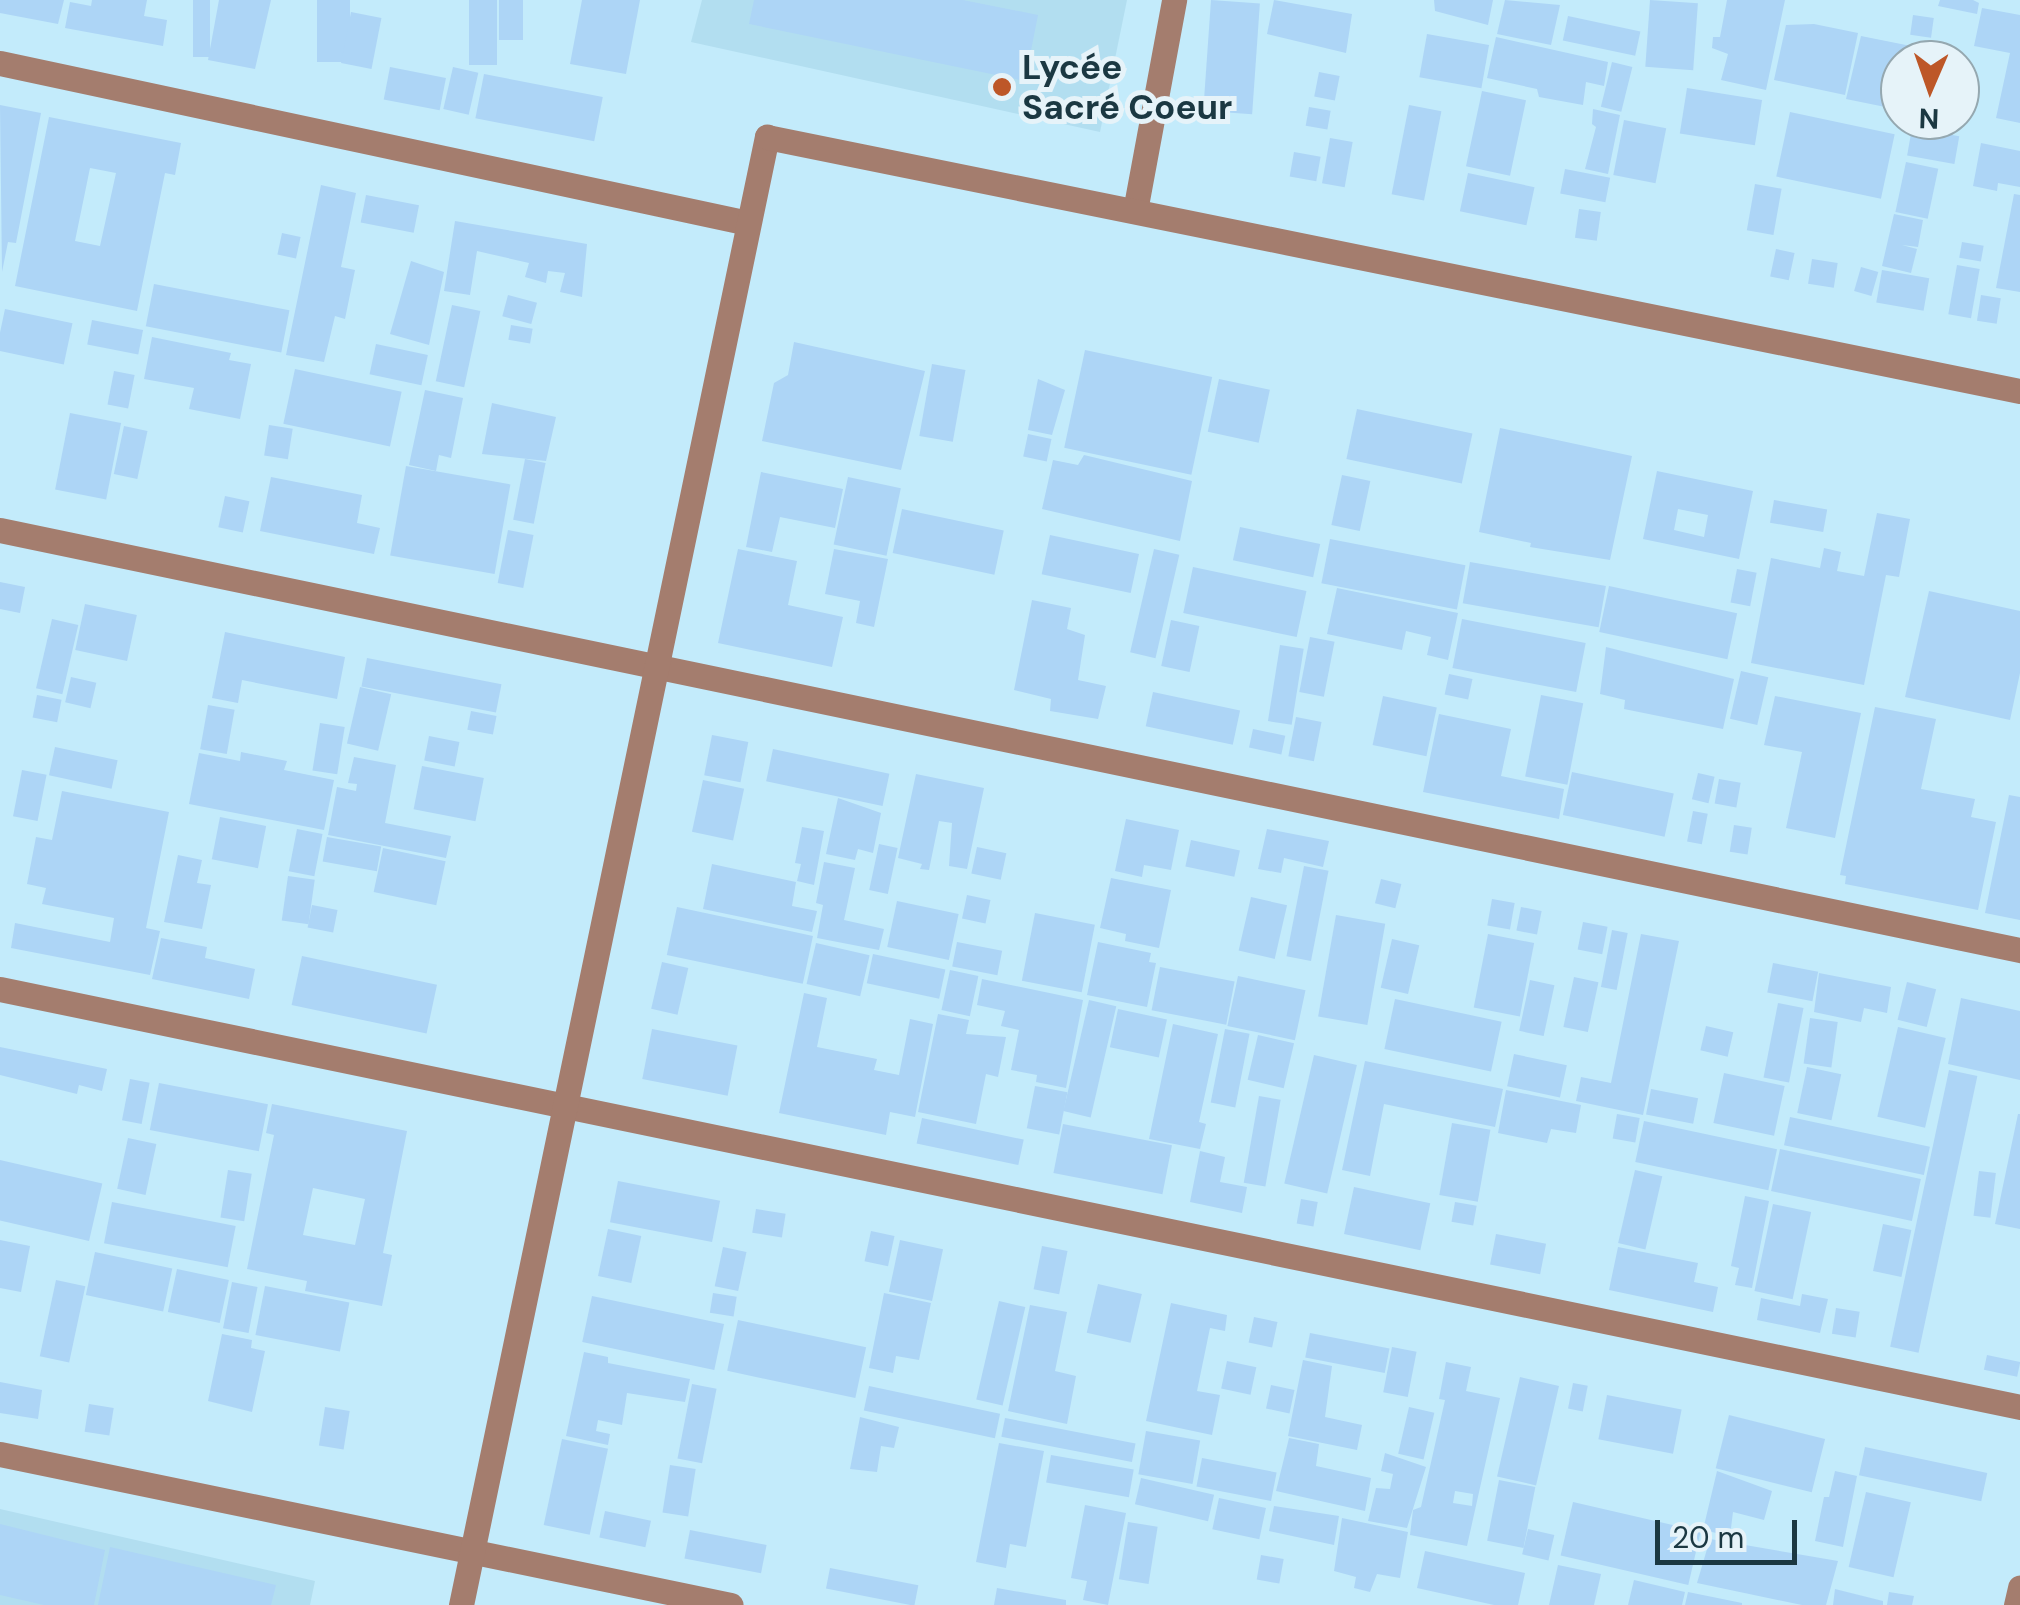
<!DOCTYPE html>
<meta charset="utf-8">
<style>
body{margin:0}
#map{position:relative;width:2020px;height:1605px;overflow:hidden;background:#c3ebfb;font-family:"DM Sans",sans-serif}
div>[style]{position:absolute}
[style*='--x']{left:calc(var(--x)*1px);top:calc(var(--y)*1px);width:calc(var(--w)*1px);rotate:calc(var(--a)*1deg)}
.built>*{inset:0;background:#b2def0}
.building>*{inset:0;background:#add5f6;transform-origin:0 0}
.minor>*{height:25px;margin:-12.5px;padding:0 12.5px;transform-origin:12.5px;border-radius:12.5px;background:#a47d6e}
.dots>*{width:28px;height:28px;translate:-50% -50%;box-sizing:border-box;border:5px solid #e6f3f9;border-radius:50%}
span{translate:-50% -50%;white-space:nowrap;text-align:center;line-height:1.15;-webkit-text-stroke:10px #e6f3f9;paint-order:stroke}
.poi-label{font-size:35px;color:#1b3842;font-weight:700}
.left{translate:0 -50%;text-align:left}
.north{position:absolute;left:1880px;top:40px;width:100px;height:100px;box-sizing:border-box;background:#e6f3f9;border:2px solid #95a8b0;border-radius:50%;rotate:182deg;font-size:28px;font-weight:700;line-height:40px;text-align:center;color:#1b3842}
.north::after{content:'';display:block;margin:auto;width:35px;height:45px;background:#bd5728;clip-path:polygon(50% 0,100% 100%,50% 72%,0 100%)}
.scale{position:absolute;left:1655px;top:1520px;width:142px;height:45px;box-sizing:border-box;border:5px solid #1b3842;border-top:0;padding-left:12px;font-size:30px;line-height:35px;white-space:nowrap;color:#1b3842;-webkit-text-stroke:8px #e6f3f9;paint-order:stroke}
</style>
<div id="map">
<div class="built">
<div style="clip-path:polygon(702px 0,1127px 0,1100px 132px,691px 42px)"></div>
<div style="clip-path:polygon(0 1509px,315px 1581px,310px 1605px,0 1605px)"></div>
</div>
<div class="building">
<div style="clip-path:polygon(0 0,64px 0,58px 24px,0 13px)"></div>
<div style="clip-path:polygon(92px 0,147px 0,144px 16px,167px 20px,163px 46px,65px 28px,70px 2px,91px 6px)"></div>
<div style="left:193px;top:0;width:17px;height:57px"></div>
<div style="clip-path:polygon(219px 0,271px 0,255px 69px,208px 60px)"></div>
<div style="left:317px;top:0;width:33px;height:62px"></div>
<div style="left:469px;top:0;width:28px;height:65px"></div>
<div style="left:499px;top:0;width:24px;height:40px"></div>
<div style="clip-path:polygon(582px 0,640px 0,626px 74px,570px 64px)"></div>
<div style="clip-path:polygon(754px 0,963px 0,1038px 15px,1025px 81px,749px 24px)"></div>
<div style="left:1211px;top:0;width:49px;height:111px;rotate:4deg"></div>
<div style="clip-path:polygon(1274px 0,1352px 14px,1346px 53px,1267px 34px)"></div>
<div style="clip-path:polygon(1434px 0,1493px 0,1488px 25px,1435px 11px)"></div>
<div style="clip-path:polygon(1505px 0,1560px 5px,1551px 45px,1497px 34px)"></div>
<div style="left:1650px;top:0;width:48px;height:67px;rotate:4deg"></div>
<div style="clip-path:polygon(1727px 0,1785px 0,1766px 90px,1721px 80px,1728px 54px,1712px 48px,1713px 37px,1720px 37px)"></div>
<div style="clip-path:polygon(1940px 0,1973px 0,1979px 3px,1977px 14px,1938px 6px)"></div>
<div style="clip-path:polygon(1982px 8px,2020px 15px,2020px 123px,1996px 118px,2010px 53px,1974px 46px)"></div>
<div style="left:351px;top:12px;width:31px;height:52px;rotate:11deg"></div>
<div style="left:1913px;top:15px;width:21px;height:20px;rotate:8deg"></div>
<div style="left:1568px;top:16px;width:74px;height:25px;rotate:12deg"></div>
<div style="clip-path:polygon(1814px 24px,1858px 33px,1845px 95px,1774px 80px,1786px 25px)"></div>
<div style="left:1427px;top:34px;width:63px;height:44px;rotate:10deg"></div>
<div style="clip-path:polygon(1861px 36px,1916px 47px,1913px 60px,1900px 60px,1900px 110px,1846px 99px)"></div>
<div style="clip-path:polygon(1496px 37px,1608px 62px,1604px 86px,1586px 82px,1583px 105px,1539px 97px,1537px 89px,1487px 78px)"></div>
<div style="left:1612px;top:62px;width:21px;height:46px;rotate:14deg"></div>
<div style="left:390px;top:67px;width:57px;height:33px;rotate:11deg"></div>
<div style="left:453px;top:67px;width:26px;height:43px;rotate:13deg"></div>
<div style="left:1319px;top:72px;width:21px;height:25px;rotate:11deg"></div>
<div style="left:484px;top:74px;width:121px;height:45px;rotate:11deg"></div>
<div style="left:1687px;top:88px;width:76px;height:46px;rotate:9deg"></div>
<div style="left:1482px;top:91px;width:45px;height:77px;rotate:12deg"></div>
<div style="clip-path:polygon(0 105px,41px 113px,16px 243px,8px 242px,2px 272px)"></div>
<div style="left:1409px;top:105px;width:33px;height:91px;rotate:11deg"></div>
<div style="left:1309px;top:107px;width:22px;height:19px;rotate:10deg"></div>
<div style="clip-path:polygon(1593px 109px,1620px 115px,1608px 174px,1585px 169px,1596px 127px,1592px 124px)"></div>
<div style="left:1790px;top:112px;width:107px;height:66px;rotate:12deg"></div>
<div style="clip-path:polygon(evenodd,49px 117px,181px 143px,175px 175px,165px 173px,137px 311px,15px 286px,49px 117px,90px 168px,116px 173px,100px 246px,75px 241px,90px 168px)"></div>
<div style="left:1624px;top:120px;width:43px;height:56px;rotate:11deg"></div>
<div style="left:1912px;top:128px;width:48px;height:28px;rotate:10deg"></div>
<div style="left:1330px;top:138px;width:23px;height:46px;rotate:10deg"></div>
<div style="clip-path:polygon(1981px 143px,2020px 151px,2020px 187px,1998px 183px,1997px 191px,1973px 186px)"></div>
<div style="left:1294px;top:152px;width:27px;height:25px;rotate:10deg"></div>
<div style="left:1906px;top:162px;width:33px;height:51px;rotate:12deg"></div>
<div style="left:1565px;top:169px;width:46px;height:25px;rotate:11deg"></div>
<div style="left:1468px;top:173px;width:68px;height:39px;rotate:12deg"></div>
<div style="left:1755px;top:184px;width:27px;height:47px;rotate:10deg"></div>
<div style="clip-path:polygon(321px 185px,356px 193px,341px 267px,355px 270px,345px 319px,335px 316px,324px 362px,286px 355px)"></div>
<div style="clip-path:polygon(2014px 194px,2020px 195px,2020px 292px,1996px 288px)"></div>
<div style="left:366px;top:195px;width:54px;height:28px;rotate:11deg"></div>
<div style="left:1579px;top:209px;width:22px;height:29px;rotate:8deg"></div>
<div style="clip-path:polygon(1894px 214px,1923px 220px,1918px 247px,1902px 245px,1917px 249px,1911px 273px,1882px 266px)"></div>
<div style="clip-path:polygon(455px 221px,587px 244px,582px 297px,560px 292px,565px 273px,548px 271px,546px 283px,525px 277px,529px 263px,477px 251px,470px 295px,444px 291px)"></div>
<div style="left:282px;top:233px;width:19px;height:22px;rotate:12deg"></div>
<div style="left:1962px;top:242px;width:22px;height:16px;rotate:10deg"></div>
<div style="left:1776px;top:249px;width:19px;height:28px;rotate:12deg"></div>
<div style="left:1812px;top:259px;width:26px;height:25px;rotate:9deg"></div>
<div style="clip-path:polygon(411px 261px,444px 272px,429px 345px,390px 334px)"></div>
<div style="left:1957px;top:265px;width:23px;height:50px;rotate:10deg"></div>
<div style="left:1861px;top:267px;width:18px;height:25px;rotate:16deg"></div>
<div style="left:1882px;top:270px;width:48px;height:33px;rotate:10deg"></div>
<div style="left:154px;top:284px;width:138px;height:43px;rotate:11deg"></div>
<div style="left:508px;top:295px;width:30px;height:22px;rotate:15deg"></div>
<div style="left:1981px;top:295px;width:20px;height:26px;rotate:9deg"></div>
<div style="left:452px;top:305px;width:29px;height:78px;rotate:12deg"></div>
<div style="left:5px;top:309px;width:69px;height:42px;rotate:12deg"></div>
<div style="left:92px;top:320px;width:52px;height:25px;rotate:11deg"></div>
<div style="left:511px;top:325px;width:22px;height:15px;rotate:10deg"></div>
<div style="clip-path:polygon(152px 337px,231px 353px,229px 360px,251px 364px,240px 419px,189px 409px,194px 388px,144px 379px)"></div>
<div style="clip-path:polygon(794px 342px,925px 371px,901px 470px,762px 441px,774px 383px,788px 375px)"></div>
<div style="left:376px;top:344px;width:53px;height:31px;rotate:12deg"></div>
<div style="left:1085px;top:350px;width:130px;height:100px;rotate:12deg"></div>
<div style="left:932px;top:364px;width:34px;height:73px;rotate:10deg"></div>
<div style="left:295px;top:369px;width:109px;height:56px;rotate:12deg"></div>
<div style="left:114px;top:371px;width:21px;height:34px;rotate:11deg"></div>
<div style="clip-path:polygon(1038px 379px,1065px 390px,1052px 435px,1028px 430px)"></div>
<div style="left:1219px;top:379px;width:52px;height:54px;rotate:12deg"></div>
<div style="clip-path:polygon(425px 390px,463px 398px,451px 458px,439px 455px,436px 471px,409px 465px)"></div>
<div style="clip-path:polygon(492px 403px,556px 417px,546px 461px,482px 454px)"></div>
<div style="left:1357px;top:409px;width:118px;height:51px;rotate:12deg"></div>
<div style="left:70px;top:413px;width:52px;height:78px;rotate:11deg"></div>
<div style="left:269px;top:425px;width:24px;height:31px;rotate:9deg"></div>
<div style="left:124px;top:426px;width:24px;height:49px;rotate:12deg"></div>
<div style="clip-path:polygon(1500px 428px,1632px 456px,1610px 560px,1530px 547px,1531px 543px,1479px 532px)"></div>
<div style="left:1028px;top:434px;width:24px;height:23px;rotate:12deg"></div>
<div style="clip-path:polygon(1084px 455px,1192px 481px,1180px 541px,1042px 509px,1053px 460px,1078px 465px)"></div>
<div style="left:525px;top:459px;width:21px;height:62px;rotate:11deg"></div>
<div style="left:406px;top:466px;width:106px;height:91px;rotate:10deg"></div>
<div style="clip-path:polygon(evenodd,1657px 471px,1753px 491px,1739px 559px,1643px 539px,1657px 471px,1678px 509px,1708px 515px,1704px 537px,1674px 530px,1678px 509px)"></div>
<div style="clip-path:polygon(761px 472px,843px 489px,835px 528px,780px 517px,772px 552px,746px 547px)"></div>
<div style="left:1342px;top:475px;width:29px;height:51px;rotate:12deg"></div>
<div style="clip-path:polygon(271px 477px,362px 495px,357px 523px,380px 528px,374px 554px,260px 531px)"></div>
<div style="left:848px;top:477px;width:54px;height:69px;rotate:12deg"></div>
<div style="left:225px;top:496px;width:25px;height:32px;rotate:12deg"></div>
<div style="left:1774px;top:500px;width:54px;height:23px;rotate:10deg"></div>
<div style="left:902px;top:509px;width:104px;height:45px;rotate:12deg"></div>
<div style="clip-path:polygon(1877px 513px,1910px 519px,1899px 577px,1886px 575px,1864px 685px,1751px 663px,1771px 558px,1820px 568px,1824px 548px,1841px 552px,1837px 571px,1864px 576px)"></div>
<div style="left:1240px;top:527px;width:82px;height:34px;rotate:12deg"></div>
<div style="left:508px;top:530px;width:26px;height:54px;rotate:11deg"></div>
<div style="left:1050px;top:535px;width:91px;height:40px;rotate:12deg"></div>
<div style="left:1330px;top:539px;width:138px;height:45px;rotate:11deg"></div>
<div style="clip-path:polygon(738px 549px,797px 561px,788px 605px,843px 617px,832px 667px,718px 643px)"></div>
<div style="clip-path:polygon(834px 549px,888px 559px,874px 627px,856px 623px,860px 601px,825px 594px)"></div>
<div style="left:1154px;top:549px;width:26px;height:106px;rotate:13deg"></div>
<div style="left:1470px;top:562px;width:138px;height:42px;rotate:10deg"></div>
<div style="left:1193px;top:567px;width:116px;height:47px;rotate:12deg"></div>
<div style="left:1737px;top:569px;width:20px;height:34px;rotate:11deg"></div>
<div style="clip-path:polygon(0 582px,25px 587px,20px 613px,0 609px)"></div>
<div style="left:1609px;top:586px;width:131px;height:47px;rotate:12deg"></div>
<div style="clip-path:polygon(1337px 588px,1458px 613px,1448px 660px,1427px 655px,1431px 637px,1406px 631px,1402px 650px,1327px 634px)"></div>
<div style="clip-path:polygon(1929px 591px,2020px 611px,2020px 673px,2010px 720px,1905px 697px)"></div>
<div style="clip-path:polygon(1032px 600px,1071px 608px,1067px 629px,1085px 635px,1078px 680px,1106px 686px,1098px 719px,1050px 711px,1051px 699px,1014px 690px)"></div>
<div style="left:85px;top:604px;width:53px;height:47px;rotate:12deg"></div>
<div style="left:52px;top:619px;width:27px;height:71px;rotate:13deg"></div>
<div style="left:1462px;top:619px;width:126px;height:50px;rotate:11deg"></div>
<div style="left:1171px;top:620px;width:29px;height:47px;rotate:12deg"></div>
<div style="clip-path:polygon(225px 632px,345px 657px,337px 699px,242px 680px,238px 703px,212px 698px)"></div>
<div style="left:1310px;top:637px;width:25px;height:56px;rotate:11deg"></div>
<div style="left:1280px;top:645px;width:24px;height:77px;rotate:9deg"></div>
<div style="clip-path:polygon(1606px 647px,1734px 679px,1723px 729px,1624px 709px,1625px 700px,1600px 694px)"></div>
<div style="left:367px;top:658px;width:137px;height:29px;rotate:11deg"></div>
<div style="left:1741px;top:671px;width:28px;height:49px;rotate:13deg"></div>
<div style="left:1449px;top:674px;width:24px;height:21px;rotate:12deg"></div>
<div style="left:71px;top:677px;width:26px;height:26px;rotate:13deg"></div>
<div style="left:360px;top:687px;width:32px;height:58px;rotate:13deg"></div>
<div style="left:1153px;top:692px;width:89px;height:35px;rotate:12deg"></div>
<div style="left:37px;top:695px;width:25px;height:23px;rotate:11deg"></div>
<div style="left:1541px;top:695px;width:43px;height:83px;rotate:11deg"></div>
<div style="left:1383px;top:696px;width:55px;height:50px;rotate:12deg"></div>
<div style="clip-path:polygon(1775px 696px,1861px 713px,1835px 838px,1786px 828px,1802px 752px,1764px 745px)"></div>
<div style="left:208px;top:705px;width:27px;height:45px;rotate:10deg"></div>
<div style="clip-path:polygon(1875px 707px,1936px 719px,1921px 789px,1975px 799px,1971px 817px,1996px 822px,1978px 910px,1845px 884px,1846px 876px,1840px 875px)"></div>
<div style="left:471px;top:711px;width:26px;height:19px;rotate:11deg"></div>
<div style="clip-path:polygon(1439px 714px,1511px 729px,1501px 776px,1564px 789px,1559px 819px,1423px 792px)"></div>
<div style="left:1296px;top:717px;width:26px;height:40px;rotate:11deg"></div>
<div style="left:320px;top:723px;width:25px;height:48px;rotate:9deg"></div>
<div style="left:1253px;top:729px;width:33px;height:19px;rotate:12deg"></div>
<div style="left:712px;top:735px;width:37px;height:41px;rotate:11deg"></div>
<div style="left:429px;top:736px;width:31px;height:25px;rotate:11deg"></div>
<div style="left:55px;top:747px;width:64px;height:29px;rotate:12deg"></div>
<div style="left:773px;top:749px;width:119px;height:33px;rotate:12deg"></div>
<div style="clip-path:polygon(241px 752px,287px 761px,284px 770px,334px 780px,324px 830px,189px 804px,199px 753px,240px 761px)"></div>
<div style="clip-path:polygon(354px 757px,396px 765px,385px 823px,451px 836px,446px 858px,328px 835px,337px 787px,356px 791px,357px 784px,348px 783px)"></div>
<div style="left:422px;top:766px;width:63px;height:44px;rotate:11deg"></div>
<div style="left:22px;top:770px;width:25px;height:47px;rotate:11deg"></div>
<div style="left:1572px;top:772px;width:104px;height:44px;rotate:12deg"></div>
<div style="left:1698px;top:773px;width:17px;height:27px;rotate:13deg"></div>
<div style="clip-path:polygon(916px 774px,984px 788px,967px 869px,949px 866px,952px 823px,939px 821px,929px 870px,920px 869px,922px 864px,898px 858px)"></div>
<div style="left:1719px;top:779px;width:22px;height:25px;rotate:10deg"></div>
<div style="left:703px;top:780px;width:42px;height:53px;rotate:12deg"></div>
<div style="clip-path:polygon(62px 791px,169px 812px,146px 928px,160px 931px,150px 975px,11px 948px,15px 923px,110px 942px,114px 918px,42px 904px,46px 888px,27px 884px,36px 837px,52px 840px)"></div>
<div style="clip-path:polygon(2009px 795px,2020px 797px,2020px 920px,1985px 913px)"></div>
<div style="clip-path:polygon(838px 798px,881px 813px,873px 853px,858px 849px,855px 860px,826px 854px)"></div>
<div style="left:1693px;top:811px;width:15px;height:31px;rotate:11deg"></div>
<div style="left:220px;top:817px;width:47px;height:43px;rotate:11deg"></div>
<div style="clip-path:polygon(1126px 819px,1179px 830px,1171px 870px,1144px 865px,1142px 877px,1115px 871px)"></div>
<div style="left:1734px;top:825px;width:18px;height:27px;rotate:9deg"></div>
<div style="clip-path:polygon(802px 827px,824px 831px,814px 885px,797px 881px,801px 864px,795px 863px)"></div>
<div style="left:297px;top:829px;width:26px;height:43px;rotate:11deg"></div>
<div style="clip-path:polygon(1267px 829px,1329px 841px,1323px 867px,1284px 858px,1281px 873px,1258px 869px)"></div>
<div style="left:327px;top:837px;width:55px;height:25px;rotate:10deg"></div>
<div style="left:1191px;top:840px;width:50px;height:27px;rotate:12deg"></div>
<div style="left:879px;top:844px;width:19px;height:47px;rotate:12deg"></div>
<div style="left:977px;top:847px;width:30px;height:27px;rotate:12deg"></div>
<div style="left:383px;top:848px;width:64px;height:45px;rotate:12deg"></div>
<div style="clip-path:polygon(178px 855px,202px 860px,197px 883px,211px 885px,202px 929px,164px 922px)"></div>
<div style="clip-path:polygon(824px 862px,855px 868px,844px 920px,884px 929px,879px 950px,817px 938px,823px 905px,816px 903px)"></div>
<div style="clip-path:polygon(712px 864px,796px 882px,792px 906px,817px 911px,812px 932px,703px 909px)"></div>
<div style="left:1304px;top:866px;width:25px;height:92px;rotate:11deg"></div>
<div style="left:288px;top:876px;width:27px;height:45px;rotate:8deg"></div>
<div style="clip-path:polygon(1111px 878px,1171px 890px,1159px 948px,1125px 941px,1126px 934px,1100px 928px)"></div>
<div style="left:1381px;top:879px;width:21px;height:25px;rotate:14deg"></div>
<div style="left:967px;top:895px;width:24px;height:24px;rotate:12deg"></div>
<div style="left:1251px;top:897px;width:37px;height:55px;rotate:13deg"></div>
<div style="left:1492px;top:899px;width:23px;height:27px;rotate:10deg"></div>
<div style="left:897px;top:901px;width:63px;height:47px;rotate:12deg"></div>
<div style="left:312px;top:905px;width:26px;height:23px;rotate:11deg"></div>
<div style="left:677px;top:907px;width:139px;height:49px;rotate:12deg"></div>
<div style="left:1521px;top:907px;width:21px;height:24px;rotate:11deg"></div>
<div style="left:1035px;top:913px;width:61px;height:69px;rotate:11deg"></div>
<div style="left:1336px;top:915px;width:50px;height:103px;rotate:10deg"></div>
<div style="left:1583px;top:922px;width:25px;height:28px;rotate:11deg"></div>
<div style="left:1612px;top:930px;width:16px;height:58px;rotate:11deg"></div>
<div style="left:1488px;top:934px;width:47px;height:75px;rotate:11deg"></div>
<div style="clip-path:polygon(1641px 934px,1679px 941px,1643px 1115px,1576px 1101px,1581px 1077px,1611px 1083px)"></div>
<div style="clip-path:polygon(161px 938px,207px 947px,205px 958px,255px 969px,249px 999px,152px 979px)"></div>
<div style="left:1392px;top:939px;width:28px;height:50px;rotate:13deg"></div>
<div style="left:957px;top:942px;width:46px;height:25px;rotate:11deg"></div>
<div style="clip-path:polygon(1098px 942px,1151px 953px,1149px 962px,1156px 963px,1147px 1007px,1087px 995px)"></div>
<div style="left:816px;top:943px;width:55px;height:42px;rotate:13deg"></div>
<div style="left:873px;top:954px;width:74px;height:30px;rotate:12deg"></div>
<div style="left:302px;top:956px;width:138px;height:50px;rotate:12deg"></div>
<div style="left:662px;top:962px;width:27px;height:48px;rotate:13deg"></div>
<div style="left:1773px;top:963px;width:46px;height:30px;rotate:11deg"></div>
<div style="left:1160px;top:967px;width:76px;height:44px;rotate:11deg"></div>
<div style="left:950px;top:970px;width:29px;height:41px;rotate:12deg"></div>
<div style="clip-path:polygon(1819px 973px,1891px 987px,1887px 1013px,1864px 1008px,1861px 1022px,1814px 1012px)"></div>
<div style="left:1238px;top:976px;width:69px;height:51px;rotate:12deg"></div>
<div style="left:1574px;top:977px;width:25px;height:51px;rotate:12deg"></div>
<div style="clip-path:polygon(982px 979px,1083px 1000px,1066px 1088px,1036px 1082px,1037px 1075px,1011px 1070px,1019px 1030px,1001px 1026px,1005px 1011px,977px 1005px)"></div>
<div style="left:1530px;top:980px;width:25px;height:52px;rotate:12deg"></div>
<div style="left:1907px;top:982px;width:30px;height:39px;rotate:14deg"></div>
<div style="clip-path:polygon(804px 993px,827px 998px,817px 1047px,877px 1059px,874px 1070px,899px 1075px,910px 1019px,933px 1024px,915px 1117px,890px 1112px,886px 1135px,779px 1113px)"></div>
<div style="clip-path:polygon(1961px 998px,2020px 1011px,2020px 1080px,1948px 1064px)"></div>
<div style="left:1395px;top:999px;width:109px;height:51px;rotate:12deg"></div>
<div style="left:1089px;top:1000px;width:28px;height:114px;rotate:13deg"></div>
<div style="left:1778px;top:1003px;width:26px;height:76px;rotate:11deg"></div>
<div style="left:1118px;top:1009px;width:50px;height:39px;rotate:12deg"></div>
<div style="clip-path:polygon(938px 1014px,969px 1020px,966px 1034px,1006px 1037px,998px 1077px,986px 1074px,976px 1124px,918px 1112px)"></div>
<div style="left:1810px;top:1018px;width:28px;height:46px;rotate:8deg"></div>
<div style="clip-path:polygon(1173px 1024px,1218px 1034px,1199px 1122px,1206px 1124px,1200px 1149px,1149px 1139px)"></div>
<div style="left:1706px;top:1026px;width:28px;height:25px;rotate:13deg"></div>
<div style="left:1898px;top:1027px;width:49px;height:92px;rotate:13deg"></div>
<div style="left:652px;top:1029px;width:87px;height:51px;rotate:11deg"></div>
<div style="left:1225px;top:1029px;width:25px;height:75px;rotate:11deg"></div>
<div style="left:1258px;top:1035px;width:37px;height:46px;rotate:13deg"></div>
<div style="clip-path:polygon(0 1047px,107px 1069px,102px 1091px,79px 1085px,77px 1094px,0 1075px)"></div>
<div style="left:1514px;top:1054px;width:54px;height:33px;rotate:12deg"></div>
<div style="left:1314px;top:1055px;width:44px;height:132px;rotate:13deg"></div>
<div style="clip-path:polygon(1365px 1061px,1503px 1089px,1495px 1127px,1384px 1104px,1370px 1176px,1342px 1170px)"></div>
<div style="left:1807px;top:1067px;width:35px;height:47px;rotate:12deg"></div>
<div style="left:1949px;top:1070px;width:29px;height:283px;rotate:12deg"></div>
<div style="left:1724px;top:1073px;width:62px;height:51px;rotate:12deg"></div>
<div style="left:130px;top:1079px;width:20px;height:42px;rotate:11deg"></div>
<div style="left:159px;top:1083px;width:111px;height:48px;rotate:11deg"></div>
<div style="left:1035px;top:1086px;width:33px;height:43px;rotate:11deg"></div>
<div style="left:1651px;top:1089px;width:48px;height:26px;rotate:11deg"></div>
<div style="clip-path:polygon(1506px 1090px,1581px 1105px,1576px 1133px,1551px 1129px,1547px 1143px,1498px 1133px)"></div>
<div style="left:1259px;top:1096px;width:22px;height:88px;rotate:10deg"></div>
<div style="clip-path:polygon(evenodd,272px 1104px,407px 1131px,383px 1253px,392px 1255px,382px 1306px,305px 1291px,307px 1281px,247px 1269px,274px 1135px,266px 1133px,272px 1104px,313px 1188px,365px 1199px,355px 1245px,303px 1235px,313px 1188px)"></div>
<div style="left:1617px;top:1114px;width:23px;height:25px;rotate:10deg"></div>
<div style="clip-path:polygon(2018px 1114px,2020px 1114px,2020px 1229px,1995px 1224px)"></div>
<div style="left:1790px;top:1117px;width:143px;height:29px;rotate:12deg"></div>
<div style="left:922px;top:1118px;width:104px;height:26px;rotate:12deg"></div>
<div style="left:1644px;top:1121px;width:136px;height:42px;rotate:12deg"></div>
<div style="left:1452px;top:1123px;width:39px;height:73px;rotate:10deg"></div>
<div style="left:1063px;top:1124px;width:111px;height:50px;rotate:11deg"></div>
<div style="left:128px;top:1138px;width:29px;height:52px;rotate:12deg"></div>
<div style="left:1780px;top:1149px;width:144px;height:43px;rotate:12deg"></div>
<div style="clip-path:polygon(1200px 1151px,1225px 1157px,1220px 1182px,1247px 1187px,1242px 1213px,1190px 1202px)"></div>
<div style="left:0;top:1160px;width:105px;height:59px;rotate:13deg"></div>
<div style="left:228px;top:1170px;width:24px;height:48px;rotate:9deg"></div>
<div style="left:1635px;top:1170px;width:28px;height:75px;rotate:13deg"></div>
<div style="left:1979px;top:1171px;width:17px;height:45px;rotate:7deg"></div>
<div style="left:618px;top:1181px;width:104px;height:42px;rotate:11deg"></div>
<div style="left:1354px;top:1187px;width:78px;height:48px;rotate:12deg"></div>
<div style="clip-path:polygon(1745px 1196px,1769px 1201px,1752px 1288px,1735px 1285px,1739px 1268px,1731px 1266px)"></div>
<div style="left:1301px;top:1199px;width:17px;height:25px;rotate:10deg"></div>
<div style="left:112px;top:1202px;width:126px;height:42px;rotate:11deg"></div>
<div style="left:1455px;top:1202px;width:22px;height:20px;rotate:10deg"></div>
<div style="left:1773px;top:1204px;width:39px;height:89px;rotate:12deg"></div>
<div style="left:756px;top:1209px;width:30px;height:24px;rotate:9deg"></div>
<div style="left:1883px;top:1224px;width:29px;height:48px;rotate:12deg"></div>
<div style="left:608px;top:1229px;width:34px;height:48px;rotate:12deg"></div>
<div style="left:871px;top:1231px;width:24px;height:31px;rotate:12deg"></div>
<div style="left:1496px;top:1234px;width:51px;height:31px;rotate:11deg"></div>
<div style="clip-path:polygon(0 1240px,30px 1246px,21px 1292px,0 1288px)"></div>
<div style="left:900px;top:1240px;width:44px;height:53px;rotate:12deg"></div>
<div style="left:1042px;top:1246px;width:26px;height:44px;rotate:11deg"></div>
<div style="left:723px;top:1247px;width:24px;height:40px;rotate:12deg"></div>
<div style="clip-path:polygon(1618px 1247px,1698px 1263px,1694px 1282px,1718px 1287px,1713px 1312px,1609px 1290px)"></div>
<div style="left:95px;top:1252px;width:79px;height:44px;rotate:12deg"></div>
<div style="left:177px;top:1269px;width:53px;height:44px;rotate:12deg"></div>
<div style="left:56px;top:1280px;width:30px;height:78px;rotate:12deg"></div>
<div style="left:232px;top:1282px;width:26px;height:47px;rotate:11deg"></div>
<div style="left:1098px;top:1284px;width:45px;height:50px;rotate:13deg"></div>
<div style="left:265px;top:1286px;width:86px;height:50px;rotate:11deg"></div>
<div style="left:713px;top:1293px;width:24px;height:20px;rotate:9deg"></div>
<div style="clip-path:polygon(884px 1293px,931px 1303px,919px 1360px,896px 1356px,893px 1373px,869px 1368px)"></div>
<div style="clip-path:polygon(1802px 1294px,1828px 1299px,1820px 1333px,1757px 1320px,1761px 1298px,1800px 1306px)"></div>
<div style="left:592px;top:1296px;width:135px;height:47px;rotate:12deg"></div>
<div style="left:999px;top:1301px;width:27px;height:101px;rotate:13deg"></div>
<div style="clip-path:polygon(1171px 1303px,1227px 1315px,1225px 1331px,1210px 1328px,1197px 1391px,1220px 1395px,1212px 1435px,1146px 1421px)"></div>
<div style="clip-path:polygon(1030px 1305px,1067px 1312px,1055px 1371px,1076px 1376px,1067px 1424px,1008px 1411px)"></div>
<div style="left:1836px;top:1308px;width:24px;height:26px;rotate:9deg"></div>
<div style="left:1254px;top:1317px;width:24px;height:26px;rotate:12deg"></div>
<div style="left:738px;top:1320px;width:131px;height:52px;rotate:12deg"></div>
<div style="left:1310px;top:1333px;width:81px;height:25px;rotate:11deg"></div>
<div style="clip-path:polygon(222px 1334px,252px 1340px,251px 1348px,265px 1351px,252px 1412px,208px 1401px)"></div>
<div style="left:1392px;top:1347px;width:25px;height:46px;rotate:11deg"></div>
<div style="clip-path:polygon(584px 1352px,608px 1357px,608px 1363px,690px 1379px,685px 1402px,627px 1393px,622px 1425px,598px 1420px,596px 1431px,610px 1434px,608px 1445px,566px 1436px)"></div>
<div style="left:1987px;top:1355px;width:34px;height:15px;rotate:12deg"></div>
<div style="clip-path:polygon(1303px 1360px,1332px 1366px,1325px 1417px,1362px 1425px,1357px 1450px,1288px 1436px)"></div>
<div style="left:1227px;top:1361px;width:30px;height:28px;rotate:12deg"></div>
<div style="clip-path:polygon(evenodd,1446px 1362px,1471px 1367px,1466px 1391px,1500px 1398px,1467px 1546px,1410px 1535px,1413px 1510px,1421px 1507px,1445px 1400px,1439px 1399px,1446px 1362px,1455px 1491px,1473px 1494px,1472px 1506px,1453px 1503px,1455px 1491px)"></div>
<div style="left:1520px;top:1377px;width:40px;height:102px;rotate:13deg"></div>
<div style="clip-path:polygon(0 1382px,42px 1390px,38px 1419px,0 1413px)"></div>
<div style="left:1573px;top:1383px;width:15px;height:26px;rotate:11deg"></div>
<div style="left:692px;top:1384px;width:25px;height:76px;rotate:11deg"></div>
<div style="left:1271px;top:1385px;width:24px;height:24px;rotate:12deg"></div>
<div style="left:869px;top:1386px;width:134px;height:25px;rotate:12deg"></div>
<div style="left:1607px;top:1395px;width:76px;height:45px;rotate:11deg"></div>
<div style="left:89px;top:1404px;width:25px;height:28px;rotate:9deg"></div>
<div style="left:325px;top:1407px;width:25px;height:39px;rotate:9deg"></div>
<div style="left:1409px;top:1407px;width:26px;height:48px;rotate:13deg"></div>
<div style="left:1729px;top:1415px;width:99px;height:55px;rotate:14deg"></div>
<div style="clip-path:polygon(860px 1417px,899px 1427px,894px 1448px,881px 1446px,877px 1472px,850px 1469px)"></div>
<div style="left:1005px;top:1418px;width:133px;height:19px;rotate:11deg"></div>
<div style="left:1146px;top:1431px;width:55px;height:44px;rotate:10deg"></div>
<div style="clip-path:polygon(1289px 1438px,1319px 1444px,1316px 1466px,1371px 1478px,1365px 1511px,1276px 1491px)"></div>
<div style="left:562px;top:1439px;width:47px;height:88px;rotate:12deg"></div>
<div style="clip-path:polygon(999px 1443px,1044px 1451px,1026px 1547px,1010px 1544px,1006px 1568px,976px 1562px)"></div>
<div style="left:1865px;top:1447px;width:125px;height:29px;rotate:12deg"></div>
<div style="clip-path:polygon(1385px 1453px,1426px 1467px,1407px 1528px,1368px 1521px,1376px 1488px,1390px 1489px,1393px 1474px,1381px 1471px)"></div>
<div style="left:1051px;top:1455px;width:84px;height:28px;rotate:10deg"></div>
<div style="left:1202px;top:1458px;width:76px;height:29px;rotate:11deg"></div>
<div style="left:670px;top:1465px;width:26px;height:48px;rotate:9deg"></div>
<div style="clip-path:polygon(1717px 1471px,1772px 1491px,1764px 1520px,1733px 1512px,1730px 1536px,1703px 1530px)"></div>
<div style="clip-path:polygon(1835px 1471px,1857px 1476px,1843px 1547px,1815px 1541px,1824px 1497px,1829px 1497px)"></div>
<div style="left:1141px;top:1478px;width:75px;height:27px;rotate:13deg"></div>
<div style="left:1499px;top:1480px;width:37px;height:62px;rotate:11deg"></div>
<div style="left:1866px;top:1492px;width:46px;height:77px;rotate:13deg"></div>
<div style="left:1219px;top:1498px;width:48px;height:32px;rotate:12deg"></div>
<div style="left:1573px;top:1502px;width:131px;height:55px;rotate:13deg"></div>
<div style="clip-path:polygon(1085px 1505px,1126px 1513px,1108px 1605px,1083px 1600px,1087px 1581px,1071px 1578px)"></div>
<div style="clip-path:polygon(1274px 1506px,1339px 1516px,1334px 1545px,1269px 1531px)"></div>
<div style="left:605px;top:1511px;width:47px;height:27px;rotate:12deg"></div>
<div style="clip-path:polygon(1342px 1518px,1408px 1532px,1400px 1578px,1377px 1574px,1370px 1592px,1354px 1588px,1356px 1577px,1334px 1571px)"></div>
<div style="left:1128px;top:1522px;width:30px;height:58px;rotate:9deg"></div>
<div style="clip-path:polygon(0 1524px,105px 1550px,94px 1605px,44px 1605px,0 1595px)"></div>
<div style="left:1528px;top:1529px;width:27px;height:26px;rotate:13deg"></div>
<div style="left:690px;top:1530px;width:78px;height:29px;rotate:11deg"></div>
<div style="clip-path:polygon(1710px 1539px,1838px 1561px,1826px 1605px,1802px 1605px,1697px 1583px)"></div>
<div style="clip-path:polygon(110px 1547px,276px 1585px,271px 1605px,98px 1605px)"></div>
<div style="clip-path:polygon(1425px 1551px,1525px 1573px,1518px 1605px,1494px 1605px,1417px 1588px)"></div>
<div style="left:1261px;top:1555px;width:23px;height:25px;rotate:10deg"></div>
<div style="clip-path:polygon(1558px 1565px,1601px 1574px,1594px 1605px,1549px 1605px)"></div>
<div style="left:830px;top:1568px;width:90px;height:21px;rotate:11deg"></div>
<div style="clip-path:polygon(1634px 1580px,1685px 1592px,1682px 1605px,1628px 1605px)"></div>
<div style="clip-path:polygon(997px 1588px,1066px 1600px,1066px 1605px,994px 1605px)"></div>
<div style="clip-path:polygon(1835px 1589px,1883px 1601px,1883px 1605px,1833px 1605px)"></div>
<div style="clip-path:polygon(1688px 1592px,1742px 1603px,1742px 1605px,1685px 1605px)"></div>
<div style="clip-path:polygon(1889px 1592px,1914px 1596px,1912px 1605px,1887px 1605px)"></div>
</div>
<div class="minor">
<div style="--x:0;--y:63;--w:765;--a:12.07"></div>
<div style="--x:1135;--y:211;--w:215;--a:-79.5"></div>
<div style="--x:0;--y:530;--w:2063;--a:11.75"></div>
<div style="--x:0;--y:989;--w:2063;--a:11.69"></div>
<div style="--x:0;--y:1454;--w:746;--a:11.67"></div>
<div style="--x:461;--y:1605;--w:1500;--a:-78.23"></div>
<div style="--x:767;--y:137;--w:1278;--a:11.46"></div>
<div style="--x:2016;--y:1605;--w:18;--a:-77"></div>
</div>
<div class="dots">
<div style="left:1002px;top:87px;background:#bd5728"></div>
</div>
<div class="poi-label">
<span class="left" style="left:1022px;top:87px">Lycée<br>Sacré Coeur</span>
</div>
<div class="north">N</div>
<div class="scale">20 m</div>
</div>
